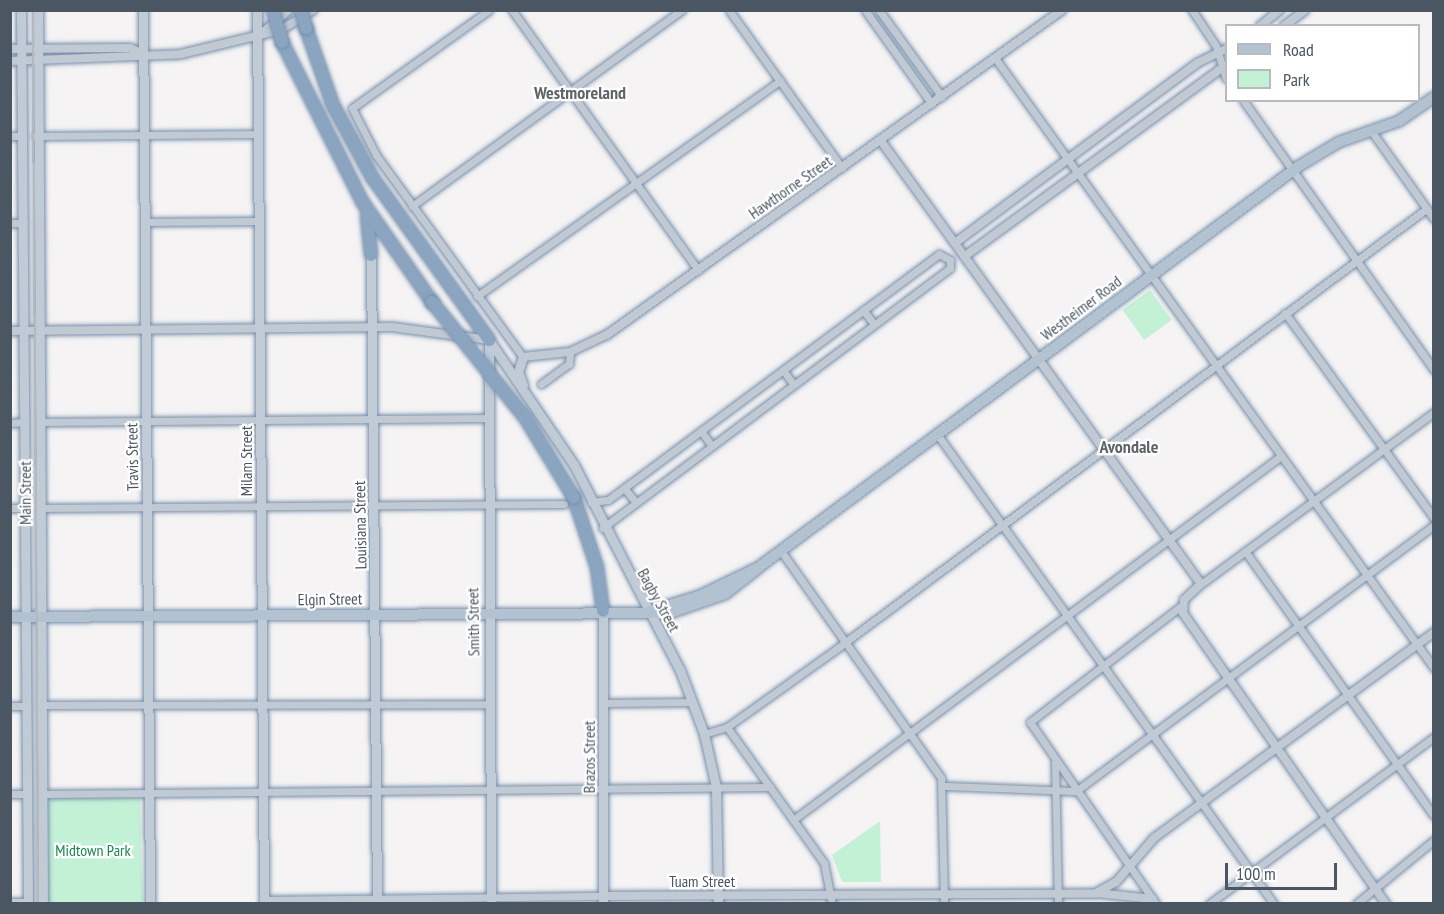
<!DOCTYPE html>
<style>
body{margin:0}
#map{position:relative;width:1444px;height:914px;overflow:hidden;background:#f5f3f3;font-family:"PT Sans Narrow",sans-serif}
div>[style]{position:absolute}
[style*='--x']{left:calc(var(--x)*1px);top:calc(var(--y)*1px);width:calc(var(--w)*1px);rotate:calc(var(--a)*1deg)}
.green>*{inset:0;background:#c3f1d5;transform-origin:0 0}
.roads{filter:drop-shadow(0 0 2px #7690ad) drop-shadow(0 0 2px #7690ad)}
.minor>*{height:7px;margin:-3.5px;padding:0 3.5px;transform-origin:3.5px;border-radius:3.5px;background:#c1cad2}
.tertiary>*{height:8px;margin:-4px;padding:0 4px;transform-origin:4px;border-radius:4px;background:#c1cad2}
.secondary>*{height:9px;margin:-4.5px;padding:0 4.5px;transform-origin:4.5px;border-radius:4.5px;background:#c1cbd6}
.primary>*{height:10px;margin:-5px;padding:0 5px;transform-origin:5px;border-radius:5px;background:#b3c2d1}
.motorway>*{height:12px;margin:-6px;padding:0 6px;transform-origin:6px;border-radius:6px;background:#8ba5c1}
.tram>*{height:1.5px;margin:-0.75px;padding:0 0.75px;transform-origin:0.75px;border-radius:0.75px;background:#b5b8bd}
.bridges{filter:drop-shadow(0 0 2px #7690ad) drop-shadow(0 0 2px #7690ad)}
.motorway-bridge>*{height:12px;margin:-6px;padding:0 6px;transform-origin:6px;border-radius:6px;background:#8ba5c1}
span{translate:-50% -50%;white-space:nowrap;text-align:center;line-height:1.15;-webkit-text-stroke:4.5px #fff;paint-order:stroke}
.street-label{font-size:16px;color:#4a5661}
.park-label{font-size:16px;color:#17864f}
.neighbourhood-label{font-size:18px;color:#5f6368;font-weight:700}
.frame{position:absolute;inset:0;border:12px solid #4a5661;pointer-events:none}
.legend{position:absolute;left:1225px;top:24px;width:195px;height:78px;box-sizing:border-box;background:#fff;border:2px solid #b7bbc0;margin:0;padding:8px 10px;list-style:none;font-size:18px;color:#4a5661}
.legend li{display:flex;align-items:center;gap:12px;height:30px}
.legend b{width:30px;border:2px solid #b7bbc0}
.scale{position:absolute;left:1225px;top:863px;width:112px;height:27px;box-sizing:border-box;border:3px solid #4a5661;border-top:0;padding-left:8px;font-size:18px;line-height:21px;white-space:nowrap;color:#4a5661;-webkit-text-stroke:4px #fff;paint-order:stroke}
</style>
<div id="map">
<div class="green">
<div style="left:1150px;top:290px;width:37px;height:34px;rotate:54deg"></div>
<div style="clip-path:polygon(52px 797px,140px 798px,143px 903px,45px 904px,46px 800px)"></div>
<div style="clip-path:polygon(880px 821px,881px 882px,842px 882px,832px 855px)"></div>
</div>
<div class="roads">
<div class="minor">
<div style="--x:489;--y:10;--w:168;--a:144.4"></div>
<div style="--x:352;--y:108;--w:53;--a:62.9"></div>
<div style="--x:376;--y:155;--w:250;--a:54"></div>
<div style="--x:512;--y:10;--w:320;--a:54.4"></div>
<div style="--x:729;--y:10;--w:194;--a:54.4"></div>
<div style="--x:865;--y:10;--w:115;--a:54.5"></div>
<div style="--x:879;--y:10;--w:107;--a:54.1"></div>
<div style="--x:1192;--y:10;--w:43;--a:56.3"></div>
<div style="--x:1216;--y:46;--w:34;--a:73"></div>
<div style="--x:995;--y:58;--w:752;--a:54.26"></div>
<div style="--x:1243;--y:100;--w:331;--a:54.7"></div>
<div style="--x:1372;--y:132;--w:107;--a:54.5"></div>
<div style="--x:10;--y:136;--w:12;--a:0"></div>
<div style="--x:36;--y:136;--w:222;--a:-0.5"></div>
<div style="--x:412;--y:206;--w:334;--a:-36"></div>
<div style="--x:145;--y:222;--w:114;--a:-0.5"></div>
<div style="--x:10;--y:223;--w:14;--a:0"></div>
<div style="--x:477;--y:296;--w:372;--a:-35.4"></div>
<div style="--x:863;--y:310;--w:18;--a:52"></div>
<div style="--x:1285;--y:313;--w:253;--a:54"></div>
<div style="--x:783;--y:370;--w:17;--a:54"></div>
<div style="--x:541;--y:384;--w:34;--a:-36"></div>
<div style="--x:569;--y:364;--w:12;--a:-85"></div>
<div style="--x:40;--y:422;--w:448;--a:-0.5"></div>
<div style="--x:10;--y:423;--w:15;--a:-4"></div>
<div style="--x:701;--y:431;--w:17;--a:54"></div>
<div style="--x:937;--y:434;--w:578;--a:54.36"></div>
<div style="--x:624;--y:488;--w:17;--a:50"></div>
<div style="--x:591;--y:502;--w:17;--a:-7"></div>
<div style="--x:608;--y:500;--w:412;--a:-36.6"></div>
<div style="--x:939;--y:254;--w:13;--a:29"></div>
<div style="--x:950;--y:260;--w:8;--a:90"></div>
<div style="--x:950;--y:268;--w:434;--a:143.2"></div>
<div style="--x:10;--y:508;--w:16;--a:0"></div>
<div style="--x:40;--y:508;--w:524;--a:-0.44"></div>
<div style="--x:781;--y:551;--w:278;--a:54.8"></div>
<div style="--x:941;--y:778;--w:126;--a:88.6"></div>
<div style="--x:1245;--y:551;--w:325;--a:54.5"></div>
<div style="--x:1201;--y:584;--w:290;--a:-36.4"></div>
<div style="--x:604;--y:703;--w:89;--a:-0.6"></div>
<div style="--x:41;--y:705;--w:448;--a:-0.1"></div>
<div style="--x:10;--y:706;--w:17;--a:0"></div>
<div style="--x:727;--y:727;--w:167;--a:54.5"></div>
<div style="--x:824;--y:863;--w:42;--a:79"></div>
<div style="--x:704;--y:734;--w:24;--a:-17"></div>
<div style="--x:727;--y:727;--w:138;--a:-35.5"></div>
<div style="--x:839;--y:647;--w:732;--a:-36.73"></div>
<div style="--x:1055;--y:762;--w:142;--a:88.8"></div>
<div style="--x:945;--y:786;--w:131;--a:2.2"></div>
<div style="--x:1076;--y:791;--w:446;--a:-36.6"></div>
<div style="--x:10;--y:794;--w:18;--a:0"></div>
<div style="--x:42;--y:794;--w:728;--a:-0.55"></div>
<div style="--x:793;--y:820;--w:609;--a:-36.72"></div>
<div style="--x:264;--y:900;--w:339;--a:-0.7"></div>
<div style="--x:10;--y:902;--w:18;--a:0"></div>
<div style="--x:1156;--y:904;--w:221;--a:-124.7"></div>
<div style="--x:1030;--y:722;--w:190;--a:-37.5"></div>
<div style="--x:1209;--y:904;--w:280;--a:-36.6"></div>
<div style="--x:1356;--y:904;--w:101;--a:-39.4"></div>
</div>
<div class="tertiary">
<div style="--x:1260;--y:26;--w:26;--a:-39"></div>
<div style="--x:1284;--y:26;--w:26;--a:-37"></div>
<div style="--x:260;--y:35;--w:38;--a:-41"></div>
<div style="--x:10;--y:49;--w:120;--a:-0.5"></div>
<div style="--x:130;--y:48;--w:14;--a:25"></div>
<div style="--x:10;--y:61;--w:171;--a:-2.3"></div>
<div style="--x:181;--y:54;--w:103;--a:-13.5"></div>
<div style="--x:281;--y:30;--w:38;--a:-32"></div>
<div style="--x:881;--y:141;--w:546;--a:54.16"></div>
<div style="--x:1201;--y:584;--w:23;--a:137"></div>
<div style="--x:1184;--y:600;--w:13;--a:94"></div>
<div style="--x:1183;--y:613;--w:355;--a:55.1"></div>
<div style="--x:955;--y:243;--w:302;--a:-36.6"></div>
<div style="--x:1197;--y:63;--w:32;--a:-26"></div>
<div style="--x:965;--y:256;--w:323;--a:-36.2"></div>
<div style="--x:10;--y:331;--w:382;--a:-0.6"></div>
<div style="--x:392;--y:327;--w:98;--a:7.6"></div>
<div style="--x:523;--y:357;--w:47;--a:-6.1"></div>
<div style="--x:570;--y:352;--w:42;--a:-25.3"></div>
<div style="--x:608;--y:334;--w:558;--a:-35.51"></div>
<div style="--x:1097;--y:893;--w:56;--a:6.1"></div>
<div style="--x:603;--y:896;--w:493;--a:-0.3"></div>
<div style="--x:1096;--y:893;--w:23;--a:-29"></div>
<div style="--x:1116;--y:882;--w:58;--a:-49.2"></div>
<div style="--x:1154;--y:838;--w:348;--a:-36.3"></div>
</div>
<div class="secondary">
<div style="--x:21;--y:10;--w:894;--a:89.55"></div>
<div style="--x:38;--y:10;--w:894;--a:89.68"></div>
<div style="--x:143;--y:10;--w:894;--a:89.55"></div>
<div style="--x:257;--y:10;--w:894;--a:89.55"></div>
<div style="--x:371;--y:255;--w:649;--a:89.47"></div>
<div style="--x:489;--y:340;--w:151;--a:55.8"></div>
<div style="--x:574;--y:465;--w:231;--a:62.7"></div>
<div style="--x:680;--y:670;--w:68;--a:69.4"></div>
<div style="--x:704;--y:734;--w:54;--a:77.2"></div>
<div style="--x:716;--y:787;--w:117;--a:89"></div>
<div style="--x:489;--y:340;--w:564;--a:89.8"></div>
<div style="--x:523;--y:385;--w:14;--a:-111"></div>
<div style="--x:518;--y:372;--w:16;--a:-72"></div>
<div style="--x:603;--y:611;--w:293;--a:90"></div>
</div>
<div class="primary">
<div style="--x:650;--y:611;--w:51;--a:-17"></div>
<div style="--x:699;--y:596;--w:67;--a:-25.8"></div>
<div style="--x:759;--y:567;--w:673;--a:-36.6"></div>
<div style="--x:1299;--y:166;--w:47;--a:-31"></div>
<div style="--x:1339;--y:142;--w:64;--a:-19.3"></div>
<div style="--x:1399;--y:121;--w:42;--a:-34.4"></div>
<div style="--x:10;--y:617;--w:660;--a:-0.35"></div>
<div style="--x:670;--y:613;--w:58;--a:-19.1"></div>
<div style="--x:725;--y:594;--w:41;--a:-38"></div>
</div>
<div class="motorway">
<div style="--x:306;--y:28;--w:82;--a:70.7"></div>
<div style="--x:333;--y:105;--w:82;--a:61.6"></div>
<div style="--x:372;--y:177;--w:201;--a:54.3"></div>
<div style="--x:282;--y:42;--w:180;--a:63.3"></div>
<div style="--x:363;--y:203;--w:121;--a:55.1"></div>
<div style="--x:367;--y:216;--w:39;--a:84"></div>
<div style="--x:574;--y:498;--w:73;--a:71.6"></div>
<div style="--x:597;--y:567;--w:44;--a:82.2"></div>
</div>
</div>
<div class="tram">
<div style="--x:33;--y:10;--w:894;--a:89.62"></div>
</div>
<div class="bridges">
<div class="motorway-bridge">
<div style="--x:273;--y:10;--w:33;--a:74"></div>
<div style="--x:301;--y:10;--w:19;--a:74"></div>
<div style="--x:432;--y:302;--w:150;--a:51.2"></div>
<div style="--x:526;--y:419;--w:92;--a:58.7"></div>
</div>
</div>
<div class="street-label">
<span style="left:790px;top:187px;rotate:-35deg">Hawthorne Street</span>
<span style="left:1081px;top:308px;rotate:-37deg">Westheimer Road</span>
<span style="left:132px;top:457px;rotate:-91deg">Travis Street</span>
<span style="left:246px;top:461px;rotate:-90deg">Milam Street</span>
<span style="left:25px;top:493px;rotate:-90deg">Main Street</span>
<span style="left:360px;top:525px;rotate:-91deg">Louisiana Street</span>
<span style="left:330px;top:599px;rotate:-1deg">Elgin Street</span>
<span style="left:659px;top:600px;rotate:61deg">Bagby Street</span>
<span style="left:473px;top:622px;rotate:-91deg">Smith Street</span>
<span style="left:589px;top:757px;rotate:-90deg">Brazos Street</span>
<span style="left:702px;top:881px">Tuam Street</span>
</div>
<div class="park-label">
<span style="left:93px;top:850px">Midtown Park</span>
</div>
<div class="neighbourhood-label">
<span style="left:580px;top:93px">Westmoreland</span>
<span style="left:1129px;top:447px">Avondale</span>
</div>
<div class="frame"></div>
<ul class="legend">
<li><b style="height:8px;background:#b3c2d1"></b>Road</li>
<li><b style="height:16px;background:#c3f1d5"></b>Park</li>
</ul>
<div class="scale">100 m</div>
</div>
